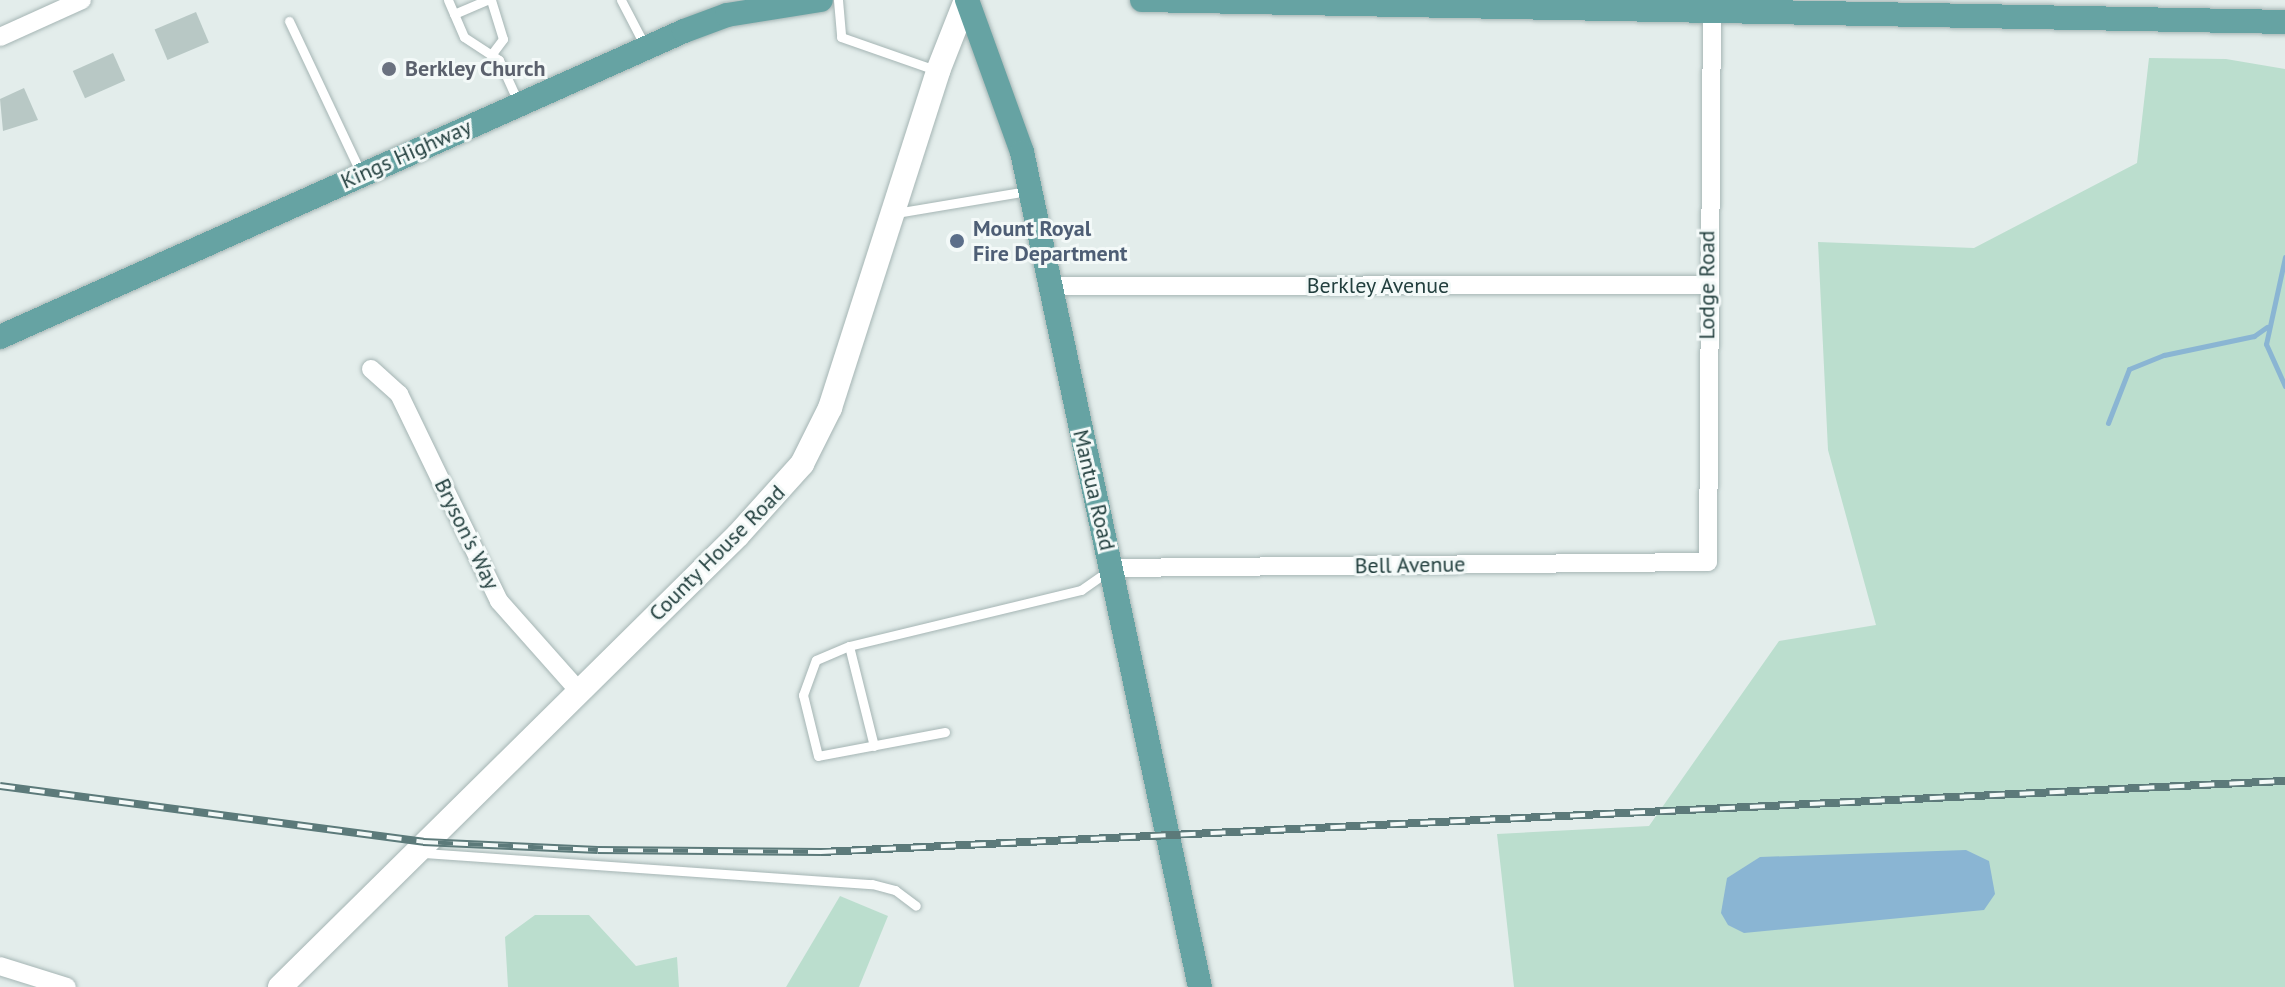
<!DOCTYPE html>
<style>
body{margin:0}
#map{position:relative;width:2285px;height:987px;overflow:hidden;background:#e3edeb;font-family:"PT Sans",sans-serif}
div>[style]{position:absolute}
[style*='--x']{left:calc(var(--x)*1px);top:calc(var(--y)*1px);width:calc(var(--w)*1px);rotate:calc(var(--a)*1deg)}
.green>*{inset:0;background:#bbdece}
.water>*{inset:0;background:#8ab5d3}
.stream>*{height:5px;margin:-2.5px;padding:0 2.5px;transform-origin:2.5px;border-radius:2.5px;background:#8ab5d3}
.building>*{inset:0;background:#b8c8c5;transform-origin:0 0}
.roads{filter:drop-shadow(0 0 2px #a5b5b4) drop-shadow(0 0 2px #a5b5b4)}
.lane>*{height:9px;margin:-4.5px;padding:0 4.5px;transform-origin:4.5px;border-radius:4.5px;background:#fff}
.street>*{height:18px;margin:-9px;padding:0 9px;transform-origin:9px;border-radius:9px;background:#fff}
.secondary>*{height:24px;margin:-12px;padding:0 12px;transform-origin:12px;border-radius:12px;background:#fff}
.primary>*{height:24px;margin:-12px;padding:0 12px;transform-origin:12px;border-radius:12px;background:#66a3a3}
.rail>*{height:8px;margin-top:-4px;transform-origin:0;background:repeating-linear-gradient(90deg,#f3f9f8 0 15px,#5c7a7a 0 30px);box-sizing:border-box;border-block:2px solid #5c7a7a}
.dots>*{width:22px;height:22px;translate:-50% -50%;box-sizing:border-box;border:4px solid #f3f9f8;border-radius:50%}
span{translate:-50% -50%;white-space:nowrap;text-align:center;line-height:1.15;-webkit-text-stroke:6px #f3f9f8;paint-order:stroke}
.worship-label{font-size:22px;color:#5b616d;font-weight:700}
.left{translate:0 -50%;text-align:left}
.street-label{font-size:22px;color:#223f3e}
.service-label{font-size:22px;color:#4e5e75;font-weight:700}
</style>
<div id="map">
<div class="green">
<div style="clip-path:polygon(2149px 58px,2226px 59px,2285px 69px,2285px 987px,1514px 987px,1497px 834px,1649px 826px,1779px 641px,1876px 625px,1828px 450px,1818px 242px,1974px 248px,2137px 163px)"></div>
<div style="clip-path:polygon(840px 896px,888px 916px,859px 987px,786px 987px)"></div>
<div style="clip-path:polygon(535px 915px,589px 915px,636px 966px,677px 957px,679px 987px,508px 987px,505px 937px)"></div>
</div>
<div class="water">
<div style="clip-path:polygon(1966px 850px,1989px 861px,1995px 894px,1984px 910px,1744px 933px,1728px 925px,1721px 913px,1727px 878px,1760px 857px)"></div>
</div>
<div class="stream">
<div style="--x:2285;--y:257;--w:89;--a:102.3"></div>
<div style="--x:2266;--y:344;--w:46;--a:65.7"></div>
<div style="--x:2108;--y:423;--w:58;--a:-68.7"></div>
<div style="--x:2129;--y:369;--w:38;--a:-22"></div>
<div style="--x:2164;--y:355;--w:92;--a:-11.9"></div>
<div style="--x:2254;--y:336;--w:16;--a:-35"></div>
</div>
<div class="building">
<div style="left:196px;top:12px;width:33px;height:45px;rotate:67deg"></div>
<div style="left:113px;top:53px;width:30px;height:44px;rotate:66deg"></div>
<div style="clip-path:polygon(24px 88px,38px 120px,3px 131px,0 99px)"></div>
</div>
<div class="roads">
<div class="lane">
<div style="--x:448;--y:0;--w:40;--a:66.6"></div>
<div style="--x:464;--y:37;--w:42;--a:33.3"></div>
<div style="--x:499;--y:60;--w:48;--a:65.6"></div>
<div style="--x:621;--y:0;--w:54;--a:62.5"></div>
<div style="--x:838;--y:0;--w:37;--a:85"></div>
<div style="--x:841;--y:37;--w:100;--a:19.3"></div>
<div style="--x:454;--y:14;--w:36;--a:-23"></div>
<div style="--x:289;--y:21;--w:168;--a:64.7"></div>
<div style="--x:491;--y:55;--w:20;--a:-53"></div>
<div style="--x:503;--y:39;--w:41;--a:-107.1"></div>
<div style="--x:896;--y:213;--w:133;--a:-9.5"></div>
<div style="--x:849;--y:646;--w:103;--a:76"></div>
<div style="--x:945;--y:732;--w:129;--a:169.3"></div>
<div style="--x:818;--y:756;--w:63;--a:-103.8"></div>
<div style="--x:803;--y:695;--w:37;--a:-70"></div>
<div style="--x:816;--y:660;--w:36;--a:-23"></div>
<div style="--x:849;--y:646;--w:239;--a:-13.6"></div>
<div style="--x:1081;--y:590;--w:35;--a:-35"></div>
<div style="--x:424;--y:853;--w:449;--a:4"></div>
<div style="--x:872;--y:884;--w:24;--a:15"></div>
<div style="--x:895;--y:890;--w:26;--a:37"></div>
</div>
<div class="street">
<div style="--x:0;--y:37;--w:90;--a:-24.3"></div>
<div style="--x:1051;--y:286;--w:655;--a:-0.09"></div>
<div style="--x:371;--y:369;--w:38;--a:42"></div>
<div style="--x:399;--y:394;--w:230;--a:64.2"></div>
<div style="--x:499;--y:601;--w:119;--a:48.4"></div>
<div style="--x:1113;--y:568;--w:595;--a:-0.58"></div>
<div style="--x:1708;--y:562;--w:562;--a:-89.59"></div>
<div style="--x:0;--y:966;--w:70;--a:17.4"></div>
</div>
<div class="secondary">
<div style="--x:280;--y:987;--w:643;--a:-44.62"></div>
<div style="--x:738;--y:535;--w:96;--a:-48"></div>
<div style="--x:802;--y:464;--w:63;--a:-63.4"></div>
<div style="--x:830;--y:408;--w:354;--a:-72.2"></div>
<div style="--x:938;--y:71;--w:76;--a:-68.5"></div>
</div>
<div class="primary">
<div style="--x:967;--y:0;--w:162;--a:70.1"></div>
<div style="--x:1022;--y:152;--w:854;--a:77.97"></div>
<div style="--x:1142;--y:0;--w:1143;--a:1.1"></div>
<div style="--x:0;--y:337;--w:749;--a:-24.1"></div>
<div style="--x:684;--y:31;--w:46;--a:-20.4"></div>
<div style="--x:727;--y:15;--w:95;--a:-9.1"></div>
</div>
</div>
<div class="rail">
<div style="--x:0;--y:786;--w:427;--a:7.5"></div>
<div style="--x:423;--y:842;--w:175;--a:2.6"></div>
<div style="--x:598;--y:850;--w:223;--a:0.5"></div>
<div style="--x:821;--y:852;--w:1466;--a:-2.78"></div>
</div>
<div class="dots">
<div style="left:389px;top:69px;background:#6b7280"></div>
<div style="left:957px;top:241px;background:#5c6f8a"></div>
</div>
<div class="worship-label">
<span class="left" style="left:405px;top:69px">Berkley Church</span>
</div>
<div class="street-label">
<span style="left:406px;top:154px;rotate:-24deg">Kings Highway</span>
<span style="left:1707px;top:285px;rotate:-90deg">Lodge Road</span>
<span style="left:1378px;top:286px">Berkley Avenue</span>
<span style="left:1094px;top:490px;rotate:77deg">Mantua Road</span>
<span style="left:467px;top:534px;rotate:64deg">Bryson's Way</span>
<span style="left:717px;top:553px;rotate:-45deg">County House Road</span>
<span style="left:1410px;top:565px;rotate:-1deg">Bell Avenue</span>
</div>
<div class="service-label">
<span class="left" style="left:973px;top:241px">Mount Royal<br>Fire Department</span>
</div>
</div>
